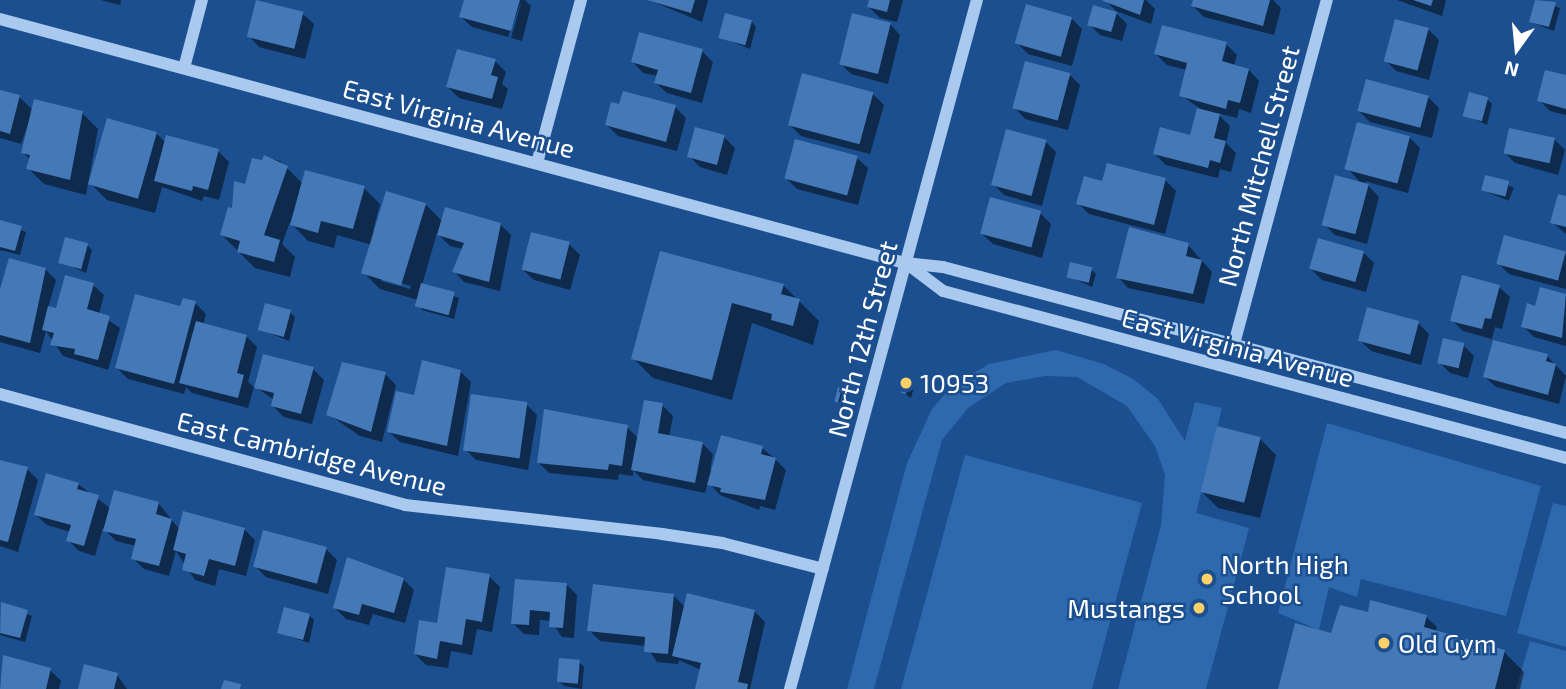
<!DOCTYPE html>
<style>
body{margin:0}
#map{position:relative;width:1566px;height:689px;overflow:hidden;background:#1b4f8f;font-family:"Exo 2",sans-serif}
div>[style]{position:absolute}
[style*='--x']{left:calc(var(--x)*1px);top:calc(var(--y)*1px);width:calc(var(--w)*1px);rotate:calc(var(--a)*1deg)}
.green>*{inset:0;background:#2e69ad}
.shadow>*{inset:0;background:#0007;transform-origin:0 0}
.building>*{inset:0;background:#4478b7;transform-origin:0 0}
.minor>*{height:12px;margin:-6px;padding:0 6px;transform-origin:6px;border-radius:6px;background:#a9c9ee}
.dots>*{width:19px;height:19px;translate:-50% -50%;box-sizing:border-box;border:4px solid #1b4f8f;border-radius:50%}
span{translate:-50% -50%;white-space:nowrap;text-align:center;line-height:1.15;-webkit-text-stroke:5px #1b4f8f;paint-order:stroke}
.street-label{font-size:26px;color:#fff}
.poi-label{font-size:26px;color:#fff}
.left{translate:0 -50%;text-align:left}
.right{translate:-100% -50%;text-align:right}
.north{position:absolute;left:1482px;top:14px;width:70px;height:70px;-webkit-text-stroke:5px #1b4f8f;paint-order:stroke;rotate:195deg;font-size:19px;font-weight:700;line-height:28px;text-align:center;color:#fff}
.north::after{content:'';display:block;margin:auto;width:24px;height:32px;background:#fff;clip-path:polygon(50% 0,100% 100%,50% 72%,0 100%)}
</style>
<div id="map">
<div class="green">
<div style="clip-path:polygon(1056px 350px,1104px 364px,1133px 379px,1158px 399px,1185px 441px,1195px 402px,1222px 408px,1196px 513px,1249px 528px,1206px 689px,1118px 689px,1161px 525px,1165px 475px,1155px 446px,1127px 406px,1077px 377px,1045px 376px,1006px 383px,986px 396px,968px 408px,942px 440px,874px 689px,847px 689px,907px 463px,932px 409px,952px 386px,989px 364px)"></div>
<div style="clip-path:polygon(1327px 423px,1541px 486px,1506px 616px,1361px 579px,1357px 597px,1329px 587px,1319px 630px,1278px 613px)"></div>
<div style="clip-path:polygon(965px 455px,1142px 503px,1092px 689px,901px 689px)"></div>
<div style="clip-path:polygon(1553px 503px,1566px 506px,1566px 647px,1517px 633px)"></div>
<div style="clip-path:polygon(1530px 641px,1566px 651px,1566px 689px,1516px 689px)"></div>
</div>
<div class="shadow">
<div style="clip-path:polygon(101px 0,121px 0,120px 5px)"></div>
<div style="clip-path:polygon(465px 0,525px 0,531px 6px,522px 41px,511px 38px,522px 0,508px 37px,472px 27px,461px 17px)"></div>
<div style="clip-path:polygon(649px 0,708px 0,702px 22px)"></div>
<div style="clip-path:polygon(871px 0,903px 0,897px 22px,880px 18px,869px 7px)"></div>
<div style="clip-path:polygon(1105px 0,1146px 0,1155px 9px,1151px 24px,1116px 11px)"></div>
<div style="clip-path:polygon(1194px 0,1273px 0,1281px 8px,1274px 35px,1204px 17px,1193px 6px)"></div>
<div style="clip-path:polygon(1397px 0,1446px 0,1442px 16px)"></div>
<div style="clip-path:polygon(1537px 0,1560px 8px,1554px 31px,1531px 22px)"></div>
<div style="clip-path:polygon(1116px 13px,1127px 24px,1122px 41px,1100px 35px,1089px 24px)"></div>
<div style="clip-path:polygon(303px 14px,314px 24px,305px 59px,259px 47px,249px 36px)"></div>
<div style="clip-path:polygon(1071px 18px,1082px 29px,1072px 66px,1028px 54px,1017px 43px)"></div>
<div style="clip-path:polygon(751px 21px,756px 27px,750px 49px,721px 37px)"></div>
<div style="clip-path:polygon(890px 24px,900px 35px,888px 84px,851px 74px,840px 63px)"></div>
<div style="clip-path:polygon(1429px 30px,1439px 40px,1429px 80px,1396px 71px,1385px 60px)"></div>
<div style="clip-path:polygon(1226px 44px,1237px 55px,1234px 66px,1249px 70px,1259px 81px,1251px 113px,1239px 109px,1237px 118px,1217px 113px,1230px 126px,1226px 143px,1236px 153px,1231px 172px,1220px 169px,1218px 178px,1166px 165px,1155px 154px,1192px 137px,1199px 108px,1181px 95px,1187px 70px,1167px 65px,1156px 54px)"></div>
<div style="clip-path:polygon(702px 51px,713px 62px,702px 103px,667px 93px,656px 83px,658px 76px,643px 73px,633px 62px)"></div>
<div style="clip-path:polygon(495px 61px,506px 72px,502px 84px,508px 89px,502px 109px,459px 98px,448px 87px)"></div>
<div style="clip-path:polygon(1069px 74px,1080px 85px,1068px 130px,1025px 119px,1015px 108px)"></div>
<div style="clip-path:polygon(1566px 77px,1566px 115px,1550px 111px,1539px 100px)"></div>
<div style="clip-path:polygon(0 91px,19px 97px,33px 110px,82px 113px,98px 129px,86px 195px,44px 184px,28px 168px,30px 160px,23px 152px,33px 111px,21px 144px,0 138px)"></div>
<div style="clip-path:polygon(873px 94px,884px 105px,870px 154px,801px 136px,790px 125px)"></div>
<div style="clip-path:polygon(1429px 98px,1439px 108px,1432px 138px,1370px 122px,1359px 111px)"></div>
<div style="clip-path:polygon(1487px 99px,1492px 104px,1487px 125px,1465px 115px)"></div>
<div style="clip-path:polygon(675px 107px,686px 118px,677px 151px,618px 136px,607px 125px)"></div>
<div style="clip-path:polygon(156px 133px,166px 143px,218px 151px,229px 162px,219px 200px,204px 196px,202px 201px,162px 187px,155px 213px,107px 200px,91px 184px)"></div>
<div style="clip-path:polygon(724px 137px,735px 148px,727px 175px,700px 167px,689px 156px)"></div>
<div style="clip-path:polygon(1409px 137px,1420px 148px,1408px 193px,1364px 181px,1379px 197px,1367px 244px,1335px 235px,1324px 224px,1362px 184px,1347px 168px)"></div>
<div style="clip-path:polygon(1554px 139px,1565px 150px,1558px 175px,1515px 163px,1504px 152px)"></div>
<div style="clip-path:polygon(1046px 142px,1056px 152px,1042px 206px,1004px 195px,993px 184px)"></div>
<div style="clip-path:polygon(evenodd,265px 157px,280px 161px,303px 184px,364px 188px,380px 204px,373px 231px,425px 204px,443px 222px,500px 224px,511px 235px,500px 291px,464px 282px,454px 271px,463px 249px,450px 246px,437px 233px,422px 285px,459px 298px,454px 319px,422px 310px,418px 300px,380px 289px,364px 273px,372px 245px,337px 235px,334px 248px,308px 241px,290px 222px,282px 244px,295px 257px,290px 277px,255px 268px,222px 235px,265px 157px,381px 277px,411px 286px,410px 289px,381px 281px,381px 277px)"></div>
<div style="clip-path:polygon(857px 158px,868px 168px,858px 205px,797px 189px,786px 178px)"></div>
<div style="left:1487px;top:177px;width:29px;height:14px;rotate:22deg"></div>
<div style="clip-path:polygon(1165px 180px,1176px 191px,1165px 234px,1089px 214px,1078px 203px,1104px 183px)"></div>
<div style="clip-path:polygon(1566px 198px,1566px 234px,1552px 222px)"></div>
<div style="clip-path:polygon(1040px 213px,1051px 224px,1042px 258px,993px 244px,982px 234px)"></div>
<div style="clip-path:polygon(0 222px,26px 232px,20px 255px,0 250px)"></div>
<div style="clip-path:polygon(569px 244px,580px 255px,570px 290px,534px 280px,523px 270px)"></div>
<div style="clip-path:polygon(87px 245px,92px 250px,86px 273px,61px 262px)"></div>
<div style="clip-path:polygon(1188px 245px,1212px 272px,1204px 304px,1128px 288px,1118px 277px)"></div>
<div style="clip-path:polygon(1363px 252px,1374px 263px,1366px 292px,1322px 280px,1311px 269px)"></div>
<div style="clip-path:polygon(661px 253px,783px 285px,819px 321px,813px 345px,752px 323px,732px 400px,653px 378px,633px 358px)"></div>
<div style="clip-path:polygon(1566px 254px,1566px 289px,1509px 274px,1498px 263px)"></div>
<div style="clip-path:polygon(45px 269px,56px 280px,48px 308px,57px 311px,93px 285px,104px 295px,99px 314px,120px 328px,108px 370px,63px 356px,46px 331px,40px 353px,0 342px,0 291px)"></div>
<div style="clip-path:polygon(1091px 269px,1096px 274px,1092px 287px,1068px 276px)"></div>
<div style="clip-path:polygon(1499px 287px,1510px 297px,1502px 329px,1495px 327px,1492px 339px,1463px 331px,1452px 320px)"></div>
<div style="clip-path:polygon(1541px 289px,1566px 296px,1566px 346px,1534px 337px,1523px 326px,1536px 308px)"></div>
<div style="clip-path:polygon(195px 303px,206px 314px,203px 325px,246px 336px,257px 347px,248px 382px,254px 387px,248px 408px,192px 393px,186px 387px,184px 394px,128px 379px,117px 368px,182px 308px)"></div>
<div style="clip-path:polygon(290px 312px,295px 317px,289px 341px,260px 329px)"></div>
<div style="clip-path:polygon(1418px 323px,1429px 334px,1421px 365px,1371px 351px,1360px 340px)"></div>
<div style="clip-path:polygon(1463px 345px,1474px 356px,1468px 378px,1450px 373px,1439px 362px)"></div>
<div style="clip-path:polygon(1547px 356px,1566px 376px,1559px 404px,1496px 387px,1485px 377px)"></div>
<div style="clip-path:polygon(313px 369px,324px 380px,312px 424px,284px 417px,273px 406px,274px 400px,256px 387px)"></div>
<div style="clip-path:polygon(460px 371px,471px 382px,458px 456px,400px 442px,389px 432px,415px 397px)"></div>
<div style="clip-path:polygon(385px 374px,396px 385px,382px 442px,360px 436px,328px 414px)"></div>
<div style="clip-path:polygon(908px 382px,914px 387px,911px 398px,903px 392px)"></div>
<div style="clip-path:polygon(839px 389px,847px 395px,843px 406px,836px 400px)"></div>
<div style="clip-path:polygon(526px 404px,537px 415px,528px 470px,476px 460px,465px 449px)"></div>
<div style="clip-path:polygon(662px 405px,673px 416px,669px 437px,702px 443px,713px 454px,710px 471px,762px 448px,775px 459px,786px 470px,775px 510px,760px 506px,759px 510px,720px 495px,708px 482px,705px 493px,643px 480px,633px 470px,633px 476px,619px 474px,618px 480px,549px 473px,538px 462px,627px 427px,638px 438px)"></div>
<div style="clip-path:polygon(1260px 439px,1276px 455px,1260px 518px,1218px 508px,1202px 492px)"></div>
<div style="clip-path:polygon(0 462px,27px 469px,38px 480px,18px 552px,0 546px)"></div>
<div style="clip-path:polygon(78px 484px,111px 509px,115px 492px,159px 504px,180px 530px,244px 529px,255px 540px,246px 576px,219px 569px,215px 586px,195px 580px,176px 551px,169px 576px,144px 569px,133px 558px,136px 546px,116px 541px,103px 528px,95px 556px,79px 551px,68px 540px,71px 532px,47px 525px,36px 515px)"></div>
<div style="clip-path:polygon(326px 549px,337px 560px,328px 594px,266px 577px,255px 566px)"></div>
<div style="clip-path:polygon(489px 576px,500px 587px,492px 632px,477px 629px,472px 655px,451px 651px,448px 668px,426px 665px,415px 654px)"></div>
<div style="clip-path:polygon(403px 579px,414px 590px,405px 623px,373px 614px,369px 625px,346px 619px,335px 608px)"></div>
<div style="clip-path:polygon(517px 580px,566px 584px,577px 595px,574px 638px,562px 637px,551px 621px,540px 620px,539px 635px,524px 634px,513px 623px)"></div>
<div style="clip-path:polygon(674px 596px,685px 607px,754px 611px,765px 622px,750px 689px,697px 689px,701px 670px,679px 660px,678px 664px,657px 662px,646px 646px,600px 641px,589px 630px)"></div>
<div style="clip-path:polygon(2px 605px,32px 616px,25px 642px,0 635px)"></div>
<div style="clip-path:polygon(309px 615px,314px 620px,309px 643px,280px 633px)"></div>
<div style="clip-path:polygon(1374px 616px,1426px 617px,1437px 627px,1435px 633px,1504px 652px,1524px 672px,1520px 689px,1280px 689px,1332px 636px)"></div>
<div style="clip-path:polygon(4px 658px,50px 670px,61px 681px,59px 689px,0 689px)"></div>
<div style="clip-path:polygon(579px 662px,584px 667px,582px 689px,564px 686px,558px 681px)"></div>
<div style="clip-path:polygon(117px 675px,127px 689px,80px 689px)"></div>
</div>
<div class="building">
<div style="left:256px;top:0;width:49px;height:38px;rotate:14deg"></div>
<div style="clip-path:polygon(464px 0,520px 0,511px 31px,459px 17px)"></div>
<div style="clip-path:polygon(647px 0,695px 0,691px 13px)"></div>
<div style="clip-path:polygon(869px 0,890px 0,887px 12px,867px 7px)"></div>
<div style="clip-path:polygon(1144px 0,1140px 15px,1103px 1px,1103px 0)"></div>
<div style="clip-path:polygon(1193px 0,1270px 0,1263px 26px,1191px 6px)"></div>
<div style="clip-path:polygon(1413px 0,1433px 0,1431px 6px)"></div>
<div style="clip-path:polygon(1535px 0,1556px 2px,1549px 27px,1529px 22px)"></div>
<div style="left:1026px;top:4px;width:48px;height:41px;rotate:16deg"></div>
<div style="left:1093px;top:5px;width:25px;height:21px;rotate:16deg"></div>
<div style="left:725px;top:13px;width:28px;height:26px;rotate:15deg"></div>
<div style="left:852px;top:13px;width:40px;height:53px;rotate:14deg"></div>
<div style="left:1395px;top:19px;width:35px;height:44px;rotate:15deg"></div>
<div style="clip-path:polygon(1162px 25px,1227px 42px,1222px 61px,1249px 69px,1240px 103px,1228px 100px,1226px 109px,1179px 96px,1187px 63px,1154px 54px)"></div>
<div style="clip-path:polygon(639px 32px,703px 49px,691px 93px,654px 83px,658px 70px,631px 62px)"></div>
<div style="clip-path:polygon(457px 49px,496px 59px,491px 75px,498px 77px,492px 99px,446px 87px)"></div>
<div style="left:1025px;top:61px;width:47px;height:49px;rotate:15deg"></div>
<div style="clip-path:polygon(1545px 70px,1566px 75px,1566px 109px,1537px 101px)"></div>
<div style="left:802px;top:73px;width:74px;height:54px;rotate:15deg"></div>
<div style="left:1366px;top:79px;width:65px;height:33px;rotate:15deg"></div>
<div style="clip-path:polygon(0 90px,20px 95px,10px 134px,0 131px)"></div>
<div style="clip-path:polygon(623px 91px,676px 105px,666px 142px,605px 125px,611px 102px,619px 104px)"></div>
<div style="left:1469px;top:92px;width:20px;height:25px;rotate:15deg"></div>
<div style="clip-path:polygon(34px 99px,83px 111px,70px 180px,26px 169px,30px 155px,21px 153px)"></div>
<div style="clip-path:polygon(1197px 108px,1220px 114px,1214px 138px,1226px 141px,1220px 163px,1210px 160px,1208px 168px,1153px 154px,1160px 127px,1190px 135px)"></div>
<div style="left:107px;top:118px;width:52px;height:69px;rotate:16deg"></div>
<div style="left:1357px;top:122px;width:55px;height:49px;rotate:15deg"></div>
<div style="left:695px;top:127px;width:31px;height:31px;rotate:15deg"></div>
<div style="left:1509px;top:128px;width:47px;height:26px;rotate:12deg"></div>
<div style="left:1006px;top:129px;width:42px;height:58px;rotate:15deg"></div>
<div style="clip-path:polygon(166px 135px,219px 149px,208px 190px,193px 186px,192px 191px,154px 181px)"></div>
<div style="left:795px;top:139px;width:65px;height:41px;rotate:15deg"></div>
<div style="clip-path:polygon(264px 155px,288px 166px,264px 235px,280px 240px,274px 262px,237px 252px,240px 241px,220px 235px,228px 207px,232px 208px,234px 181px,245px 184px,252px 158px,262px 160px)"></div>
<div style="clip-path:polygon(1107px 163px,1166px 178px,1154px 225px,1076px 204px,1084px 176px,1102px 181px)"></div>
<div style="clip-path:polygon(305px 170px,365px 186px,353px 229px,321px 221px,318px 233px,290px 225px)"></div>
<div style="left:1335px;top:175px;width:35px;height:52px;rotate:15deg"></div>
<div style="left:1485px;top:175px;width:25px;height:16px;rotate:14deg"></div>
<div style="left:386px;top:191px;width:42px;height:86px;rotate:17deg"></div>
<div style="clip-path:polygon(1558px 194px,1566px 196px,1566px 227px,1550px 223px)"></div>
<div style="left:990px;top:197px;width:53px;height:38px;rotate:15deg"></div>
<div style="clip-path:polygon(445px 207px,501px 223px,489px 282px,452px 272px,464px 243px,437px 235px)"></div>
<div style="clip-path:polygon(0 220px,22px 226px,15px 251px,0 247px)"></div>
<div style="clip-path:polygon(1129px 227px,1189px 243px,1186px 256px,1202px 260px,1193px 294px,1116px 278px)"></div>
<div style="left:531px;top:232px;width:40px;height:39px;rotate:14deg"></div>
<div style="left:1504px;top:235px;width:64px;height:30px;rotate:15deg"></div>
<div style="left:65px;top:237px;width:24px;height:27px;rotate:15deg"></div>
<div style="left:1318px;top:238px;width:48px;height:32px;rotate:16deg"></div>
<div style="clip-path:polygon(660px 251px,784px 284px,781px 294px,800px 299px,793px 326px,771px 320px,772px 314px,732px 303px,712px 380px,631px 359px)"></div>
<div style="clip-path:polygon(9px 258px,46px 268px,30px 343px,0 335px,0 289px)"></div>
<div style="left:1070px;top:262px;width:23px;height:16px;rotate:13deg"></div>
<div style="clip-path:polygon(65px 275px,94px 283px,87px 309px,110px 316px,98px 360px,74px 354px,75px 349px,50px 345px,54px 333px,42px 330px,48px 306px,56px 308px)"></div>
<div style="clip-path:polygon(1462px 275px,1500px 285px,1491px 319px,1485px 318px,1482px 329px,1450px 321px)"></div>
<div style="left:421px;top:283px;width:35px;height:24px;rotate:15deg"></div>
<div style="clip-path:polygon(1540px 287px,1566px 294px,1562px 338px,1521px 327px,1527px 303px,1535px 306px)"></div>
<div style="clip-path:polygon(135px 294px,180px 306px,183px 298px,196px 301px,174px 384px,115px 368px)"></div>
<div style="left:265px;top:303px;width:27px;height:28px;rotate:15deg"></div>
<div style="left:1367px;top:307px;width:54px;height:35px;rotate:15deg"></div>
<div style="clip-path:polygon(196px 321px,247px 335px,237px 373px,244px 375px,238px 398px,179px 383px)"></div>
<div style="left:1443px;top:338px;width:22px;height:26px;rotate:13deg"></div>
<div style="clip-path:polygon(1493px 340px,1548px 354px,1546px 361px,1556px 364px,1548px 395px,1483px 377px)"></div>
<div style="clip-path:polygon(263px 354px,314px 367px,301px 414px,271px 406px,274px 393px,254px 388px)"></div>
<div style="clip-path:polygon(422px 360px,461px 370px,447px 446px,387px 432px,396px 391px,414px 395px)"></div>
<div style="clip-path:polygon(342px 362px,386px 372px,371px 432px,326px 415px)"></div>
<div style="clip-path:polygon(905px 379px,909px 381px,906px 394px,901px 393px)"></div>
<div style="left:838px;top:387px;width:4px;height:15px;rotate:14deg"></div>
<div style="left:471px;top:394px;width:57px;height:57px;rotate:8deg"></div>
<div style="clip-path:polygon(644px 400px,663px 403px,658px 433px,703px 442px,695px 483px,631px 470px)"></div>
<div style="clip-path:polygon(544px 409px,628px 425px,622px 466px,609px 464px,608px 470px,537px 463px)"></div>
<div style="left:1217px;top:426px;width:45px;height:68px;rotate:14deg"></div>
<div style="clip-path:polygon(721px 435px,763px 446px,761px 454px,776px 458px,765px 500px,720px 492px,721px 488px,707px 485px)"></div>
<div style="clip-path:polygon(0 460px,28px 467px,8px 542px,0 540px)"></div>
<div style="clip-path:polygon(46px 473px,79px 483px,77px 489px,99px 495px,84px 546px,66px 541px,71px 525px,34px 515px)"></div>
<div style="clip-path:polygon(114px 490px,159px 502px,156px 514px,172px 519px,159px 566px,131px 559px,136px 539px,103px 531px)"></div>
<div style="clip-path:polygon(183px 511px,245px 528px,235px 566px,209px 559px,204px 576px,182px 570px,186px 554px,173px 550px)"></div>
<div style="left:263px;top:530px;width:66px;height:38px;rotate:15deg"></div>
<div style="clip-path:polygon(347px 557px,404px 578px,394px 613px,362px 604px,359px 615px,333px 608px)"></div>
<div style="clip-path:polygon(446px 567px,490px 574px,482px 622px,466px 619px,462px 645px,440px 641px,437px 659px,414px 654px,419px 620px,437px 623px)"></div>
<div style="clip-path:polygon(515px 579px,567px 583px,563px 628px,549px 627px,550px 612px,530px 610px,529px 625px,511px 624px)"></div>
<div style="clip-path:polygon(593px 584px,674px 594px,668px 654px,644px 652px,645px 637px,587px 631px)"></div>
<div style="clip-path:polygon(687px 593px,755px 610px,738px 682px,748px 684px,747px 689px,695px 689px,701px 663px,672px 656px)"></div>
<div style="clip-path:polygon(1370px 600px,1427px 615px,1424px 627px,1505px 650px,1495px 689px,1278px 689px,1295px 623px,1331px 633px,1340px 605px,1368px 612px)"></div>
<div style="clip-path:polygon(1px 602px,28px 610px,20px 638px,0 633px)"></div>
<div style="left:284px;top:607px;width:27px;height:27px;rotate:15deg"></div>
<div style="clip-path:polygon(3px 655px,51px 668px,46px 689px,0 689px)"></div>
<div style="left:559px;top:658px;width:21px;height:24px;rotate:5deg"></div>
<div style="clip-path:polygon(84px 664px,118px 673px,114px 689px,78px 689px)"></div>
<div style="clip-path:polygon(224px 680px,241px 684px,240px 689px,221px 689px)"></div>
</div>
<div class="minor">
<div style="--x:0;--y:19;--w:937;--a:15.09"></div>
<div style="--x:905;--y:263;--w:38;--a:6"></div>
<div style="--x:943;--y:267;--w:645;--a:14.92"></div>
<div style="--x:184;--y:68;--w:70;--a:-75.2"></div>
<div style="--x:537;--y:163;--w:169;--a:-74.9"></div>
<div style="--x:906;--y:263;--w:46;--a:37.1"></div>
<div style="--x:943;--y:291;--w:645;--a:15.01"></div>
<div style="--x:1234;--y:344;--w:356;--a:-74.9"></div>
<div style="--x:0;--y:394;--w:420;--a:15.3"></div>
<div style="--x:405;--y:505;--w:259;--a:6.4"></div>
<div style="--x:662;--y:534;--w:61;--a:8.5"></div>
<div style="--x:722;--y:543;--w:104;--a:14.4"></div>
<div style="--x:790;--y:689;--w:714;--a:-74.82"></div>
</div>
<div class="dots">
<div style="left:906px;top:383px;background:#ffd166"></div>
<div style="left:1207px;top:579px;background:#ffd166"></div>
<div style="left:1199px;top:608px;background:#ffd166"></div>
<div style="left:1384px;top:643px;background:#ffd166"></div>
</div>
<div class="street-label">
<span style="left:459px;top:118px;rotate:15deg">East Virginia Avenue</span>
<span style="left:1258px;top:166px;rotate:-75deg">North Mitchell Street</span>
<span style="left:862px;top:339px;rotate:-75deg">North 12th Street</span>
<span style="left:1238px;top:347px;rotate:15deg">East Virginia Avenue</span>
<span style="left:312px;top:453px;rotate:14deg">East Cambridge Avenue</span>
</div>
<div class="poi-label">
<span class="left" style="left:920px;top:383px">10953</span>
<span class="left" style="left:1221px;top:579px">North High<br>School</span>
<span class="right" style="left:1185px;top:608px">Mustangs</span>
<span class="left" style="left:1398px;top:643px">Old Gym</span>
</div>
<div class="north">N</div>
</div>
